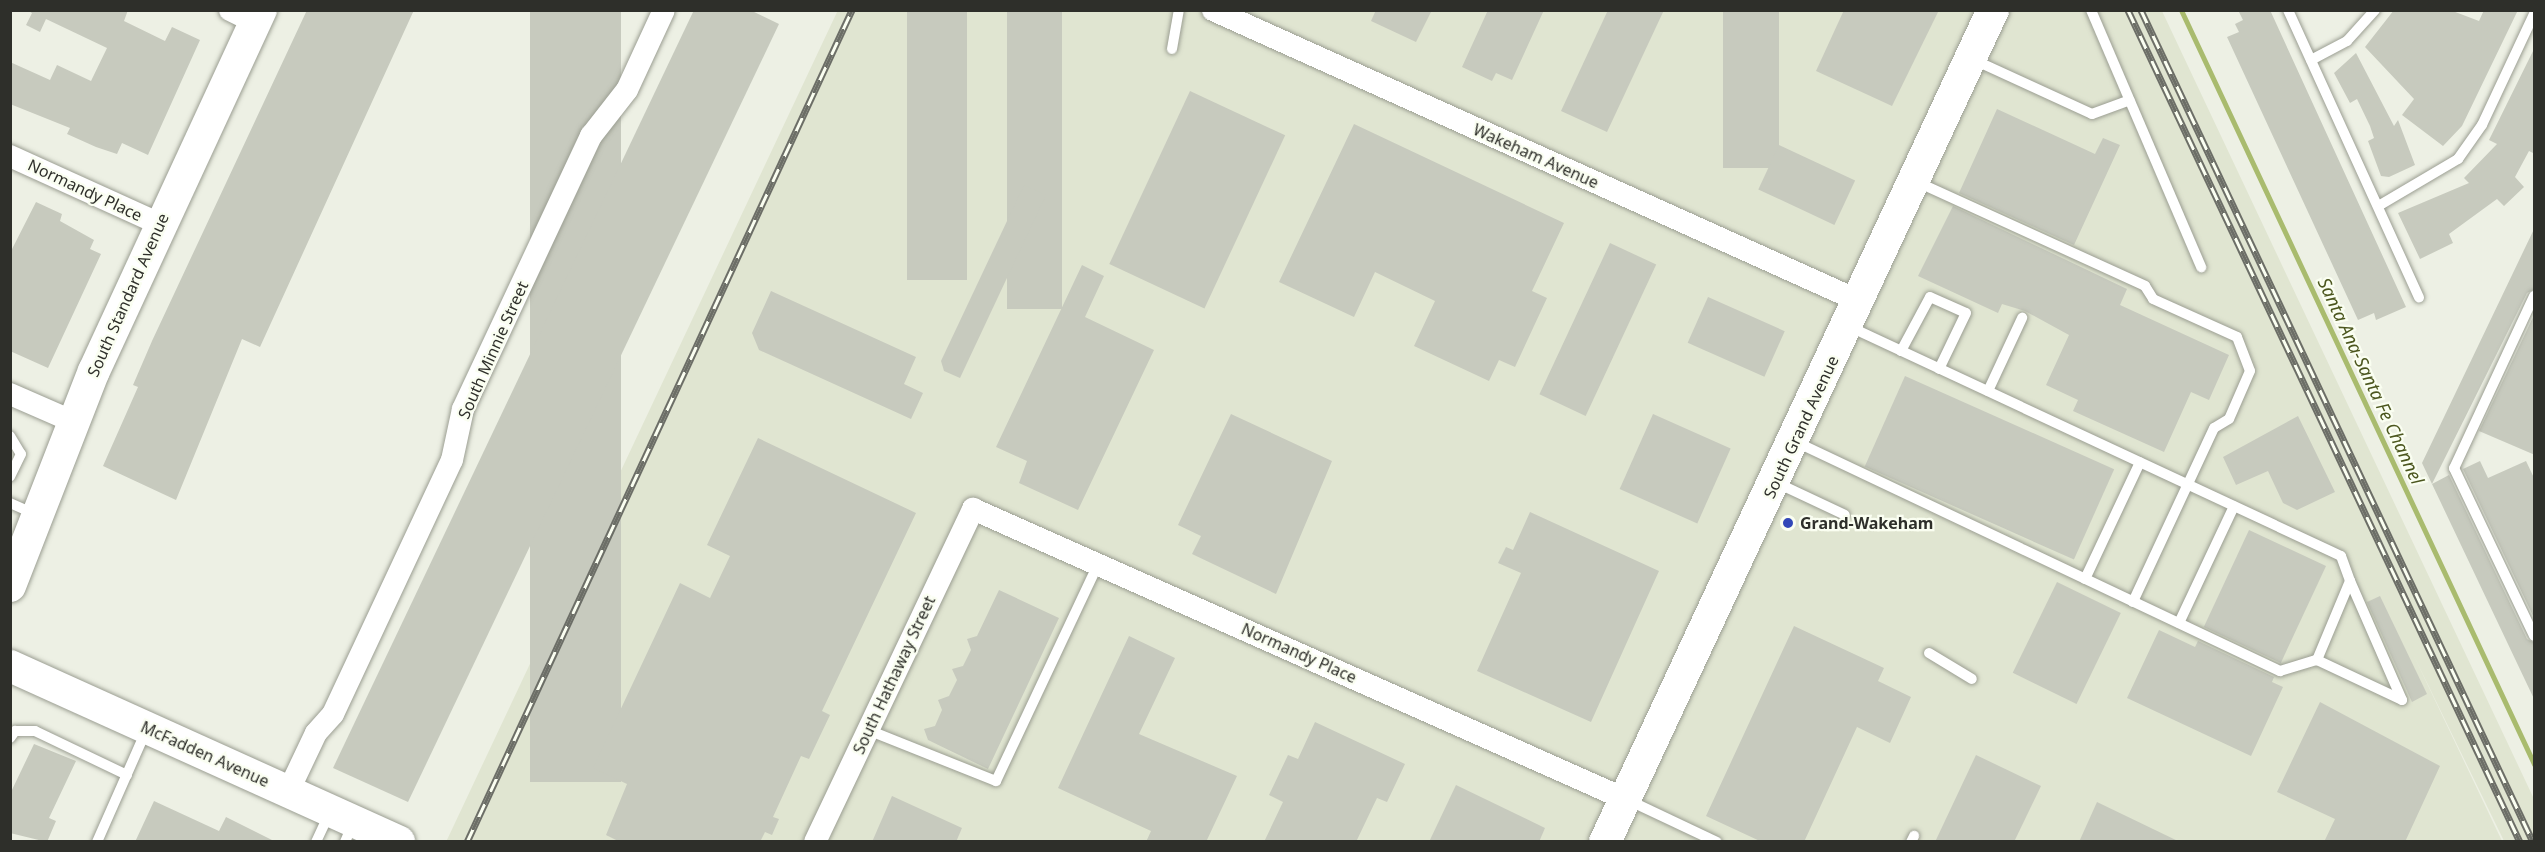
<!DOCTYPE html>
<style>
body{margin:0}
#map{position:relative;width:2545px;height:852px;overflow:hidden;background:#edf0e4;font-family:"Noto Sans",sans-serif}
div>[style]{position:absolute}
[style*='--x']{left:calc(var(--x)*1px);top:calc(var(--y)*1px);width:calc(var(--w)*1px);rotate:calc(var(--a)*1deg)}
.built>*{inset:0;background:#e0e5d1}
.stream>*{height:5px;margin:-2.5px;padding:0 2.5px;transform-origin:2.5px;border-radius:2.5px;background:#a9bb6e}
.building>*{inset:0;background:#c7cabe;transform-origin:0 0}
.roads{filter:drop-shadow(0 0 2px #9b9e92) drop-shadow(0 0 2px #9b9e92)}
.lane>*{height:10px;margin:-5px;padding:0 5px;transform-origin:5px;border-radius:5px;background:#fff}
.street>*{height:22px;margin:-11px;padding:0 11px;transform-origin:11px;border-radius:11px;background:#fff}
.secondary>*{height:32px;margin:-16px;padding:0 16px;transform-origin:16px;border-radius:16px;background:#fff}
.rail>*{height:7px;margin-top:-3.5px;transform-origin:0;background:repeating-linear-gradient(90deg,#fafef1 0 14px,#6c6e67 0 28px);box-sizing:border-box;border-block:2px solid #6c6e67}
.dots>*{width:16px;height:16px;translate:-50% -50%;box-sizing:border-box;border:3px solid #fafef1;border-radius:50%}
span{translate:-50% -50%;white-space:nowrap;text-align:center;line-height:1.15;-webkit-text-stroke:4.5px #fafef1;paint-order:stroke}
.street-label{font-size:16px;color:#2e2f2a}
.poi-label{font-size:16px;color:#2e2f2a;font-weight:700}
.left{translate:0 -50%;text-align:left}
.water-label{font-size:18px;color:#4b561e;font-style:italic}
.frame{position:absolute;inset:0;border:12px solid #2e2f2a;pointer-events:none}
</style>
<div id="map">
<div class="built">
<div style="clip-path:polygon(838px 10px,2162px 11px,2534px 799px,2534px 841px,2504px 841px,2413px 654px,2502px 841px,446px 842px)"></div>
</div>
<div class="stream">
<div style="--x:2181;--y:10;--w:833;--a:64.91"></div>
</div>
<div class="building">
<div style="clip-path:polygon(27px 10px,128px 10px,124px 21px,165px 41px,172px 27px,200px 40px,148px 155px,122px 143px,117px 154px,96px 147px,67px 134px,70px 128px,10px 104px,10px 62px,50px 80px,57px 65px,91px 81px,107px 48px,46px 19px,40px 32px,26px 25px,32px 13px)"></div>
<div style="clip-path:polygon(307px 10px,414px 10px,260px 347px,242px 339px,176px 500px,103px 466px,138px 387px,133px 385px,152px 341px)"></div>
<div style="left:530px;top:10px;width:91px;height:772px"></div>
<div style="clip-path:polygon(694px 10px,750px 10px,779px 24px,408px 802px,333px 768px)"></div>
<div style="left:907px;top:10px;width:60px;height:270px"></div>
<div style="left:1007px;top:10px;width:55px;height:299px"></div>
<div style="clip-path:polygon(1376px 10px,1432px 10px,1416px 42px,1371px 21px)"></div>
<div style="clip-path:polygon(1488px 10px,1544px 10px,1512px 80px,1496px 73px,1492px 81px,1462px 67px)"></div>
<div style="clip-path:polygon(1608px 10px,1664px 10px,1607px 132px,1561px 111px)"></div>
<div style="left:1723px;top:10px;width:56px;height:158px"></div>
<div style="clip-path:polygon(1844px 10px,1939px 10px,1892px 106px,1816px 71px)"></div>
<div style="clip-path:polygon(2238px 10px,2270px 10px,2406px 307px,2376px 320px,2374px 313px,2358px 320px,2227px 37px,2239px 32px,2235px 24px,2243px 20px)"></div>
<div style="clip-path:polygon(2394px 10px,2450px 10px,2479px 21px,2484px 10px,2518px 10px,2462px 126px,2443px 146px,2402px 115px,2414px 99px,2365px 47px)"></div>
<div style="clip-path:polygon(2535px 47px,2535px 154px,2529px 151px,2515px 177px,2524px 187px,2504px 206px,2497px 199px,2449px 234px,2453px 243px,2420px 259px,2398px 213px,2469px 183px,2464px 178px,2497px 144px,2489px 140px)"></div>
<div style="clip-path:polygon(2356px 53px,2394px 126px,2398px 120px,2415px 165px,2389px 177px,2381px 176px,2368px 141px,2374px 138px,2370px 126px,2357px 99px,2350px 103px,2334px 73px)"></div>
<div style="left:1190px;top:91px;width:105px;height:191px;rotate:25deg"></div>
<div style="clip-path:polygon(1997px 109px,2095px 154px,2103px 138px,2120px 145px,2074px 245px,1959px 193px)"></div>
<div style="clip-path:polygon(1354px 124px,1564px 223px,1532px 291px,1547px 298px,1515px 367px,1499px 360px,1489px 381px,1414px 346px,1435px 301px,1375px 272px,1354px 317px,1279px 282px)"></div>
<div style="left:1779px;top:145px;width:84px;height:49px;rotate:25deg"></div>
<div style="clip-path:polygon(1024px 185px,1046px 195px,960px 378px,944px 371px,941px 361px)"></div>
<div style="clip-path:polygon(36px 202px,62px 214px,60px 221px,94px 240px,90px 249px,101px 254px,48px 368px,10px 351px,10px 253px)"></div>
<div style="clip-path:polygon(1953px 206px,2127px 289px,2120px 305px,2229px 355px,2209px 400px,2191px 392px,2164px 452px,2073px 411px,2078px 400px,2046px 385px,2069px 335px,2025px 311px,2002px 304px,1998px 313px,1918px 276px)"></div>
<div style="clip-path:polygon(2535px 227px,2535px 289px,2527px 293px,2432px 484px,2422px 463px)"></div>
<div style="left:1610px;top:243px;width:51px;height:167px;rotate:25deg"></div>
<div style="clip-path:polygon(1082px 265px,1104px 276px,1085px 317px,1154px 350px,1078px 510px,1019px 483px,1027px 461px,996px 447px)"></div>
<div style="clip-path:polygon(771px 291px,916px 357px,904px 384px,923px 393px,911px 419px,759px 350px,752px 333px)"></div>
<div style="left:1708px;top:297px;width:84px;height:50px;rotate:24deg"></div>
<div style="clip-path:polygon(2535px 313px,2535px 455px,2479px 431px)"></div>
<div style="left:1905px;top:376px;width:229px;height:99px;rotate:24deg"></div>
<div style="clip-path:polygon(1231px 414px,1332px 461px,1276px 594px,1192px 554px,1201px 536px,1178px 525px)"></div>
<div style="left:1653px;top:414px;width:85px;height:82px;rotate:24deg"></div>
<div style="clip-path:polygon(2298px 416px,2335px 492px,2297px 510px,2283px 503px,2268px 471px,2236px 485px,2223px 457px)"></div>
<div style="clip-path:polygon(758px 438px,916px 513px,822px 711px,830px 715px,809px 759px,801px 756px,773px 817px,779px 819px,772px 835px,765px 832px,760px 842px,620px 842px,606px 835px,627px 784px,593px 768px,680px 583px,710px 598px,730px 556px,707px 545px)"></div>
<div style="clip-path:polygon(2480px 461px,2488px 478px,2526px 461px,2535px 480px,2535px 620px,2463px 469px)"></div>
<div style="clip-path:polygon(2449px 475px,2527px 639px,2535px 643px,2535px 701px,2432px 484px)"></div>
<div style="clip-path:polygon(1530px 512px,1659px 571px,1591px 722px,1477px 671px,1521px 573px,1498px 563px,1506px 547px,1513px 550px)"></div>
<div style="left:2249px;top:530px;width:85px;height:107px;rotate:25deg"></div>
<div style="left:2057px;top:582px;width:71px;height:101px;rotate:26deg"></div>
<div style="clip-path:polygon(999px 590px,1059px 618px,988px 769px,928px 740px,924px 729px,935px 726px,942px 710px,938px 700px,949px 696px,957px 680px,952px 669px,963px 666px,971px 650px,967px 639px,977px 636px)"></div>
<div style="clip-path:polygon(2380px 596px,2427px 694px,2412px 702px,2367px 602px)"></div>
<div style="clip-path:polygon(1794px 626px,1884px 668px,1878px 681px,1911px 697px,1890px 743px,1857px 727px,1804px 842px,1762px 842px,1706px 816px)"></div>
<div style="clip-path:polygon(2159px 630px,2195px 647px,2198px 641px,2274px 677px,2272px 682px,2283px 687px,2251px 756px,2127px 698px)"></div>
<div style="clip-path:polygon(1129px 636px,1175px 658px,1139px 734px,1237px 776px,1206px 842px,1146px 842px,1151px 831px,1058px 788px)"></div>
<div style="clip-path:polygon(2320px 702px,2440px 766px,2405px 842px,2324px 842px,2335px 819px,2277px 792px)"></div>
<div style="clip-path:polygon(1315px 722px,1405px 764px,1387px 802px,1377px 798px,1356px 842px,1264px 842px,1283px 802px,1269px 795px,1288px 755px,1298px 759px)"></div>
<div style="clip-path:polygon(34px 744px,76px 761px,49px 818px,56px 821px,47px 842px,10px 833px,10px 794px)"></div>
<div style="clip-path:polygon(1976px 755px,2041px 786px,2014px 842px,1935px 842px)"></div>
<div style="clip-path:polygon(1456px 785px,1545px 828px,1539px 842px,1429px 842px)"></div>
<div style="clip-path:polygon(892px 796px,962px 828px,956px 842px,872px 842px)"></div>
<div style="clip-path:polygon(154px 801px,219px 831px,226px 817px,276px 842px,135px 842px)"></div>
<div style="clip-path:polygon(2097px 802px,2180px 842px,2079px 842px)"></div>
</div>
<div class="roads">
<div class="lane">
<div style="--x:2091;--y:10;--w:280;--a:66.8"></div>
<div style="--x:2288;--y:10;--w:316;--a:65.5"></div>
<div style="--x:1172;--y:49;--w:40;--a:-80"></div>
<div style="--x:1972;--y:59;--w:132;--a:24.6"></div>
<div style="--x:2092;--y:114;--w:40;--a:-20.2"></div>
<div style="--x:2311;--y:60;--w:41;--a:-27.8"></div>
<div style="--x:2347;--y:41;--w:42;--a:-47.9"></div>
<div style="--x:1915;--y:181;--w:253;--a:24.5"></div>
<div style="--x:2145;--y:286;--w:15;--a:58"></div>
<div style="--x:2153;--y:299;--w:92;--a:24.3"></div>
<div style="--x:2237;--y:337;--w:36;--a:69"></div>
<div style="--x:2250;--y:371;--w:52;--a:113.6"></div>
<div style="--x:2229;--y:419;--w:17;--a:149"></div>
<div style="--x:2214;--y:428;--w:192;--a:115"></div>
<div style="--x:2380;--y:205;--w:91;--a:-30.5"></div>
<div style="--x:2458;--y:159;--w:42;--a:-54.8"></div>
<div style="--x:2482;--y:125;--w:123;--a:-64.9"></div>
<div style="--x:2534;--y:296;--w:190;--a:114.9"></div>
<div style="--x:2454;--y:468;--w:186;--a:64.5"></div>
<div style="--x:1848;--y:326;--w:544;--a:25.01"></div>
<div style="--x:2341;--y:556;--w:27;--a:70"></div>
<div style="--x:2350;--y:581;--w:86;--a:112.7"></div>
<div style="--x:1901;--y:351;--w:61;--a:-61.8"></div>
<div style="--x:1930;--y:297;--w:39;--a:24"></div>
<div style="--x:1966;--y:313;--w:62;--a:115.7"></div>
<div style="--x:1988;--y:391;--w:81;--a:-65"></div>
<div style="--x:10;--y:436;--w:21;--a:59"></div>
<div style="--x:21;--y:454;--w:25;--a:116"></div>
<div style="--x:1794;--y:441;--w:538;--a:25.33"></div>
<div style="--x:2280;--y:671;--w:39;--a:-17"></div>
<div style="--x:2317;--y:660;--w:94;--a:25.2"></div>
<div style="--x:2402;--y:700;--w:130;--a:-113.6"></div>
<div style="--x:1775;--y:482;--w:77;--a:25.2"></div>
<div style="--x:10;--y:503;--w:27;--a:24"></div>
<div style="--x:2085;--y:579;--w:129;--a:-64.8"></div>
<div style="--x:2179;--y:623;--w:129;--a:-64.8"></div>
<div style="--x:1929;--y:653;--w:50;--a:31.2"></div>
<div style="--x:868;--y:730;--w:138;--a:21.7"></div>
<div style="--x:996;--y:781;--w:240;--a:-64.8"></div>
<div style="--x:10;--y:738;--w:9;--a:-54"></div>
<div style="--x:15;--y:731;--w:20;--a:0"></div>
<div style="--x:35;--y:731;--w:102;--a:25.6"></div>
<div style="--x:1628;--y:800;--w:98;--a:25.3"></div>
<div style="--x:97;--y:842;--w:121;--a:-66.2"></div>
<div style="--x:316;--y:842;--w:31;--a:-65"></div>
<div style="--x:345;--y:842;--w:21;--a:-67"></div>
<div style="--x:1911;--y:842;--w:7;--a:-63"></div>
</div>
<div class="street">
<div style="--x:230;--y:10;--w:28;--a:26"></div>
<div style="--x:1213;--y:10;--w:709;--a:24.25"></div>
<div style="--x:10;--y:156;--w:165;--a:24.4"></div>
<div style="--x:10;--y:394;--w:70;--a:23.6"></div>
<div style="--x:288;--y:792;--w:65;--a:-64.6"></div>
<div style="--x:316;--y:733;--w:25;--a:-48"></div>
<div style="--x:333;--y:714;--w:280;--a:-64.9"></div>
<div style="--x:452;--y:460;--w:52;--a:-77.8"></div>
<div style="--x:463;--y:409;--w:302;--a:-64.9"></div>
<div style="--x:591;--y:136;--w:58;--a:-52"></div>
<div style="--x:627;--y:90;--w:88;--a:-65.2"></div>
<div style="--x:815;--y:842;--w:369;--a:-64.6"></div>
<div style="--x:973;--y:509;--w:714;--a:23.98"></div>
</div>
<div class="secondary">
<div style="--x:10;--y:586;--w:231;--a:-68.7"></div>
<div style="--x:94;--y:371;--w:398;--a:-65.2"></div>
<div style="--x:10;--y:666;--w:427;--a:24.3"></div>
<div style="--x:1605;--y:842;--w:918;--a:-65"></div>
</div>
</div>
<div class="rail">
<div style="--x:2128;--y:10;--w:920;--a:64.77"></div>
<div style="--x:2141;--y:10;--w:920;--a:64.77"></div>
<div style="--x:467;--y:842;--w:917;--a:-65.17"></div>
</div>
<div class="dots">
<div style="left:1788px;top:523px;background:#3247b8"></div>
</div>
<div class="street-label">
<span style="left:1536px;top:156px;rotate:24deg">Wakeham Avenue</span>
<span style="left:85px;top:190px;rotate:25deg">Normandy Place</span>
<span style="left:128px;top:295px;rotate:-66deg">South Standard Avenue</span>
<span style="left:493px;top:350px;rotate:-66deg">South Minnie Street</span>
<span style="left:1801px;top:427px;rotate:-65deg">South Grand Avenue</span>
<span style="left:1299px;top:653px;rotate:24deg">Normandy Place</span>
<span style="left:894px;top:675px;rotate:-65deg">South Hathaway Street</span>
<span style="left:205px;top:754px;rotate:24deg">McFadden Avenue</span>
</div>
<div class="poi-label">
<span class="left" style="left:1800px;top:523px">Grand-Wakeham</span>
</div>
<div class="water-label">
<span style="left:2371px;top:381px;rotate:65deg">Santa Ana-Santa Fe Channel</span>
</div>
<div class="frame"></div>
</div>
